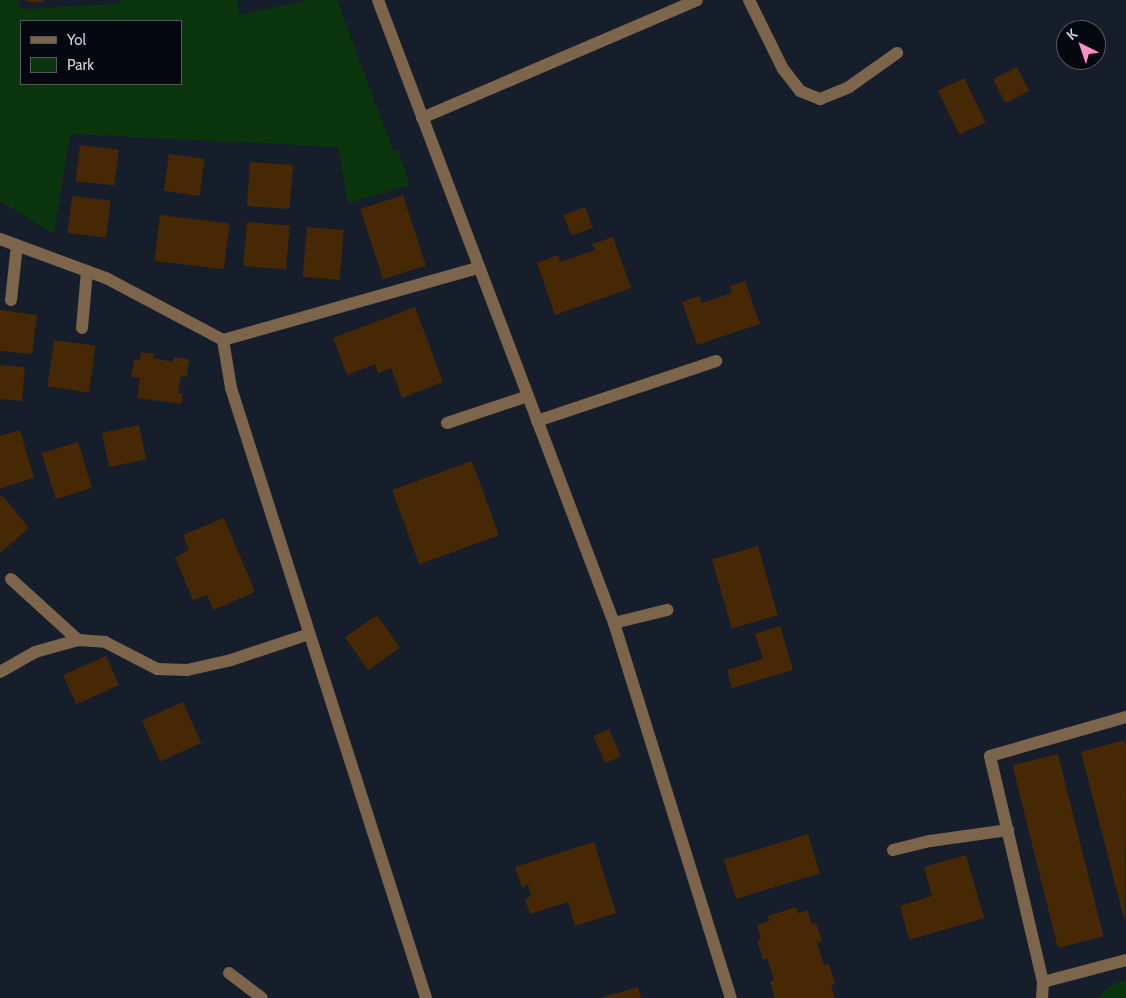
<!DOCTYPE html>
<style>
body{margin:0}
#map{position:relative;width:1126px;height:998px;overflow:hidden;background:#161e2b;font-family:Cabin,sans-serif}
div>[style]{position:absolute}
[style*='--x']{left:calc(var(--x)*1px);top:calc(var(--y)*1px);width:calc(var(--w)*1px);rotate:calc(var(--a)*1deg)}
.green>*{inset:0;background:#0a350d}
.building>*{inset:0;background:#472804;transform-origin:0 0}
.minor>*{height:12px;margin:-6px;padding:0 6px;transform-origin:6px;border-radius:6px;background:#7d654b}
span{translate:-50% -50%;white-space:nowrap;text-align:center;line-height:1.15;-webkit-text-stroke:4px #05080e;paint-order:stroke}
.legend{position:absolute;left:20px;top:20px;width:162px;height:65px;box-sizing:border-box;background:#05080e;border:1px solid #555960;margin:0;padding:6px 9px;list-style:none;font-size:15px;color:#ccd2db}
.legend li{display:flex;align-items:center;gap:10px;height:25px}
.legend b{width:25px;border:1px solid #555960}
.north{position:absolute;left:1056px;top:20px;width:50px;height:50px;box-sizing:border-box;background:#05080e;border:1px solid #555960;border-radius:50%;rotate:319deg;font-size:14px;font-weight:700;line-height:20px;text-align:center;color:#ccd2db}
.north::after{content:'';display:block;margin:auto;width:18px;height:22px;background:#fa8fc7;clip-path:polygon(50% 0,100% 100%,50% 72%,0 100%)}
</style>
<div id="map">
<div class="green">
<div style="clip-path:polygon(evenodd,0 0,19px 0,21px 9px,119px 4px,120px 0,237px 0,240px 15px,310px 0,337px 0,393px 150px,398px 151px,410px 185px,348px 203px,338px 147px,70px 134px,54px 234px,0 201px,0 0,21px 21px,181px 21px,181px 84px,21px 84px,21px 21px)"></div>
<div style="clip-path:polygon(1126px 981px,1126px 998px,1097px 998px,1113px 984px)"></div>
</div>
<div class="building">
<div style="left:27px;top:0;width:17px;height:2px"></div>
<div style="left:1017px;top:67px;width:27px;height:27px;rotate:63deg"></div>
<div style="left:964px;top:78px;width:49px;height:29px;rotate:64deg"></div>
<div style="left:80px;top:145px;width:39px;height:36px;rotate:7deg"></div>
<div style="left:169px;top:154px;width:36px;height:37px;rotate:8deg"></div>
<div style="left:250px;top:162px;width:43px;height:44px;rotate:4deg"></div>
<div style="left:403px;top:195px;width:74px;height:45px;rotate:72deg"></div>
<div style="left:72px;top:196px;width:39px;height:37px;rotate:7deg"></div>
<div style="left:585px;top:207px;width:22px;height:23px;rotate:69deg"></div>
<div style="left:160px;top:215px;width:70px;height:46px;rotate:7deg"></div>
<div style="left:247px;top:222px;width:43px;height:44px;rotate:5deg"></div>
<div style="left:307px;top:227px;width:37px;height:50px;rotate:5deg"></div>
<div style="clip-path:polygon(613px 237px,631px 288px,555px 315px,537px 263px,558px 255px,560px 262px,595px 250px,592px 244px)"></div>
<div style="clip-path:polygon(745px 281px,760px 324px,697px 345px,682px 302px,699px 296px,702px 303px,732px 293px,730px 286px)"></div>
<div style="clip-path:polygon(415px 307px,443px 382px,402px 398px,391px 368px,378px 373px,375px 364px,347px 375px,333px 338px)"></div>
<div style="clip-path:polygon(0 310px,37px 315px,32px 354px,0 351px)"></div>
<div style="left:54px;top:340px;width:42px;height:47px;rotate:8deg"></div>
<div style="clip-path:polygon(141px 352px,154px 354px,153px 358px,173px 362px,174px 357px,189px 359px,187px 377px,181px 376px,178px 393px,183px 394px,182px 404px,137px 398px,140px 378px,131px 377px,134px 359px,140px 360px)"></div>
<div style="left:0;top:365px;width:25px;height:34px;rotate:5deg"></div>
<div style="left:139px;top:425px;width:35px;height:38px;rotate:78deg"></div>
<div style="clip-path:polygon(20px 430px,34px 478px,0 488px,0 436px)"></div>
<div style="left:78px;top:442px;width:48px;height:38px;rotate:73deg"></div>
<div style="left:472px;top:461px;width:79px;height:85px;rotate:70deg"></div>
<div style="clip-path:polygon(2px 495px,29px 528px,0 553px,0 497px)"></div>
<div style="clip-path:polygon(224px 518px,255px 592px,213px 610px,207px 595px,193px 600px,175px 557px,189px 550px,183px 535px)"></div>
<div style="left:758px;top:546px;width:72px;height:48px;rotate:74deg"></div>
<div style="left:377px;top:615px;width:40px;height:39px;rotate:55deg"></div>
<div style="clip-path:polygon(780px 626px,793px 670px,732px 688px,727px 670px,763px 659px,755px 634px)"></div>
<div style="left:106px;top:656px;width:32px;height:47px;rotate:66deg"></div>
<div style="left:183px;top:702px;width:45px;height:45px;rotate:66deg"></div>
<div style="left:609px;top:729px;width:30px;height:17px;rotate:67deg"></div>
<div style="clip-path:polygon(1124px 740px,1126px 746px,1125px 922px,1081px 752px)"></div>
<div style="left:1058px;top:754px;width:188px;height:47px;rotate:76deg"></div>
<div style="left:808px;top:834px;width:41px;height:88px;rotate:73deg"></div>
<div style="clip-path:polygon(594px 842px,616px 913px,575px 926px,568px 902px,530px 914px,525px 899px,531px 896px,528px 884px,522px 888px,515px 867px)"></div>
<div style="clip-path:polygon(966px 855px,984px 918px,909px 940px,900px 906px,932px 896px,924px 867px)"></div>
<div style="clip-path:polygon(796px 907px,798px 913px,807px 910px,812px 924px,816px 923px,822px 941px,817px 942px,824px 965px,829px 964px,835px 983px,831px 985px,835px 998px,775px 998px,770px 982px,774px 980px,767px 958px,763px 960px,757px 940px,761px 939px,757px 925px,769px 921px,768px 916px)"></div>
<div style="clip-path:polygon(638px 987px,641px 998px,603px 998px,603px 997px)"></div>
</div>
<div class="minor">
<div style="--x:378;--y:0;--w:666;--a:69.25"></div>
<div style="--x:614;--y:623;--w:393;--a:72.7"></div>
<div style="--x:749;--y:0;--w:77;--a:63.8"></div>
<div style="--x:783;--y:69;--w:28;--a:52"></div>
<div style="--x:800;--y:91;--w:22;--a:22"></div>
<div style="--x:820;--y:99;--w:31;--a:-22"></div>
<div style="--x:849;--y:87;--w:59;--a:-35.3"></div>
<div style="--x:422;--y:118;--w:299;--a:-23.2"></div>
<div style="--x:0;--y:239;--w:113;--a:20.2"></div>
<div style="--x:106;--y:278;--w:132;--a:27.9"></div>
<div style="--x:223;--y:340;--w:264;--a:-15.8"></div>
<div style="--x:11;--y:300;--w:55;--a:-83.8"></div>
<div style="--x:82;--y:328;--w:57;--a:-85"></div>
<div style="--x:223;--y:340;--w:49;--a:80.5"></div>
<div style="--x:231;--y:388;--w:640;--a:72.27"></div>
<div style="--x:537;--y:421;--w:189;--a:-18.5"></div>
<div style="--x:447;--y:423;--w:85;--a:-18.4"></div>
<div style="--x:11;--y:579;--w:91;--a:42.3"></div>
<div style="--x:614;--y:623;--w:55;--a:-13.8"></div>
<div style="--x:0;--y:672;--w:40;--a:-29.7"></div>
<div style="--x:35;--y:652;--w:45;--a:-15.6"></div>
<div style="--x:78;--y:640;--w:27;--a:4"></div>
<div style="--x:105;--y:642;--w:59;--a:27.4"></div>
<div style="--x:157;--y:669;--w:30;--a:2"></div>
<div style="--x:187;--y:670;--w:45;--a:-12.8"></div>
<div style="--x:231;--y:660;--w:82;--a:-18.4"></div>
<div style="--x:893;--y:850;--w:38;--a:-14"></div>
<div style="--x:930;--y:841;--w:79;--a:-8"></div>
<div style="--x:229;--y:973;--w:41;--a:37.1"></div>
<div style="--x:1043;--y:982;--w:86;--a:-14.8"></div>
<div style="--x:1042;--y:998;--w:16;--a:-86"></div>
<div style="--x:1043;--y:982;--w:232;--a:-103.2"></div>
<div style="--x:990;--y:756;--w:141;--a:-16"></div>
</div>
<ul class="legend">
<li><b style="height:6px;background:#7d654b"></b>Yol</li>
<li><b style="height:14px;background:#0a350d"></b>Park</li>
</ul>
<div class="north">K</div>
</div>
